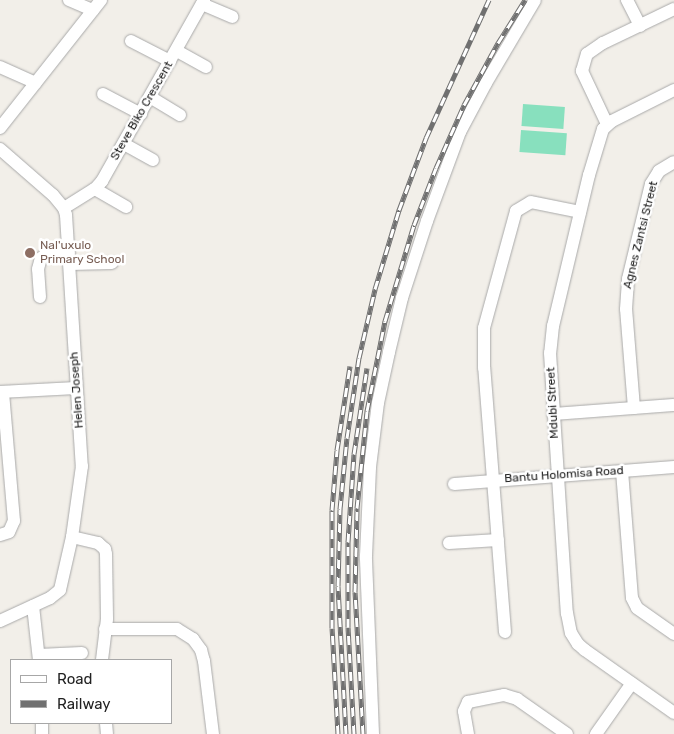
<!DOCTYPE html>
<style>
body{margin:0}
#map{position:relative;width:674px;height:734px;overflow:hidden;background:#f2efe9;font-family:Rubik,sans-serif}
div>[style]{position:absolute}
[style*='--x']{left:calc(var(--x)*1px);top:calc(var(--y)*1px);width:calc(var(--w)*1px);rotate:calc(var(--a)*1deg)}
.pitch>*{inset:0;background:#88e0be;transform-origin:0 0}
.roads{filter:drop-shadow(0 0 1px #a9a9a9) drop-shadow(0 0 1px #a9a9a9)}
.minor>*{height:12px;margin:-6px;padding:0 6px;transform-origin:6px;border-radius:6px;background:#fff}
.rail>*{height:5px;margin-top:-2.5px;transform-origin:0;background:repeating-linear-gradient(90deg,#fff 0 9px,#707070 0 18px);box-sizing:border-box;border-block:1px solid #707070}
.dots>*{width:14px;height:14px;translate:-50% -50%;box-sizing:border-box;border:2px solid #fff;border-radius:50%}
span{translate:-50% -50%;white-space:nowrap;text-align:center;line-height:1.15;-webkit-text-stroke:5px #fff;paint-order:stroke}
.street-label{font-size:12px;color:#222}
.education-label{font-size:12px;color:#785e54}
.left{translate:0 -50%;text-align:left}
.legend{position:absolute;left:10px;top:659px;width:162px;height:65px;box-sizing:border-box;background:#fff;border:1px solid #a7a7a7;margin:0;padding:6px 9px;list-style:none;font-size:15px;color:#222}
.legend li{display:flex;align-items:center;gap:10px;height:25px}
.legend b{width:25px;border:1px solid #a7a7a7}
</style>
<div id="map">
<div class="pitch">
<div style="left:523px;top:104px;width:42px;height:22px;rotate:4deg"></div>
<div style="left:521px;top:130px;width:46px;height:22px;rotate:4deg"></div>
</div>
<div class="roads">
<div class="minor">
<div style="--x:69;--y:0;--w:26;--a:23"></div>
<div style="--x:627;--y:0;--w:29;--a:63"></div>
<div style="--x:202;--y:4;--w:33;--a:23"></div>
<div style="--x:131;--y:41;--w:44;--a:27.1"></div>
<div style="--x:177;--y:51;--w:33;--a:29"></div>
<div style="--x:0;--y:67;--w:39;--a:24"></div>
<div style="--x:674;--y:90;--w:69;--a:153.4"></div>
<div style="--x:612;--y:121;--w:12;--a:138"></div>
<div style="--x:603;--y:129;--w:48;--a:106.9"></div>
<div style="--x:589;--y:175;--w:155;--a:103.4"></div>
<div style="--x:553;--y:326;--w:27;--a:96"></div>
<div style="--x:550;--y:353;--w:261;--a:86.3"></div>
<div style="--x:567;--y:613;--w:20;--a:79"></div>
<div style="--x:571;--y:633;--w:13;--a:58"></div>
<div style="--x:578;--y:644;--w:9;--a:41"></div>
<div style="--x:585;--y:650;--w:109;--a:35.3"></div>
<div style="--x:103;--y:94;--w:43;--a:27.8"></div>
<div style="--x:150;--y:97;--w:35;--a:31"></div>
<div style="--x:607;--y:124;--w:59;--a:-115.3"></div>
<div style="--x:582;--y:71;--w:18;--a:-74"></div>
<div style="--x:587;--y:54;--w:19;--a:-35"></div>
<div style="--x:603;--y:43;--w:79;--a:-25.6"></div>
<div style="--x:0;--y:128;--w:163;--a:-51.7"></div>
<div style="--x:124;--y:144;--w:33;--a:29"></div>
<div style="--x:0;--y:149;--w:70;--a:41"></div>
<div style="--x:53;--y:195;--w:17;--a:50"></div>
<div style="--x:64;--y:208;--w:7;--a:74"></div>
<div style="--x:66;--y:215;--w:252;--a:86.4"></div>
<div style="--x:82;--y:466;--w:72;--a:98"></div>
<div style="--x:72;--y:537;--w:54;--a:102.8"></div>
<div style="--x:60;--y:590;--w:13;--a:141"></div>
<div style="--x:50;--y:598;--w:55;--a:155.3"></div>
<div style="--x:95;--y:189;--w:36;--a:30"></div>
<div style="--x:64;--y:208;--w:36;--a:-32"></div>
<div style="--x:95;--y:189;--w:11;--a:-49"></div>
<div style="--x:102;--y:181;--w:208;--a:-60.6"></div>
<div style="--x:70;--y:264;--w:42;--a:-1.4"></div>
<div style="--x:40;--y:297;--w:28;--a:-94"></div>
<div style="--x:38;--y:269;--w:11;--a:-75"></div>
<div style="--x:41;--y:258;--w:5;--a:-37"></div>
<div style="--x:45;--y:255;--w:24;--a:-5"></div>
<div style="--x:0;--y:392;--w:76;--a:-3"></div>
<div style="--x:634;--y:408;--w:99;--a:-94.6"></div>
<div style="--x:626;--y:309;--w:30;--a:-86"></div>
<div style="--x:628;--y:279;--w:98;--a:-76.4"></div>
<div style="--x:651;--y:184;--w:15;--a:-58"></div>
<div style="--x:659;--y:171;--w:17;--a:-31"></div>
<div style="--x:553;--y:414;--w:121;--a:-4.3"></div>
<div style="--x:622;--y:471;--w:127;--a:85.5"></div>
<div style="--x:632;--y:598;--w:11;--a:63"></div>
<div style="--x:637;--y:608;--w:45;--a:35.1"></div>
<div style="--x:454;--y:484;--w:221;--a:-4.4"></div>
<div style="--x:0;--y:535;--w:9;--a:-18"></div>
<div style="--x:9;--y:532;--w:12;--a:-66"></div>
<div style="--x:14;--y:521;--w:129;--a:-94.9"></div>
<div style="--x:72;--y:537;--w:27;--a:13"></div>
<div style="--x:98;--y:543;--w:9;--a:41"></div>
<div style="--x:105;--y:549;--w:5;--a:79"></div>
<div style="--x:106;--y:554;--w:65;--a:89.1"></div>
<div style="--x:107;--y:619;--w:41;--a:97"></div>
<div style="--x:449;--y:543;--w:49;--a:-3.5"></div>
<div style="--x:33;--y:606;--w:54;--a:83.7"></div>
<div style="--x:105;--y:629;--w:72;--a:0"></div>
<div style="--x:177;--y:629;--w:19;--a:32"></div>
<div style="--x:193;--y:639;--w:14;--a:54"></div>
<div style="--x:201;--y:650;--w:11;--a:75"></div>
<div style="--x:204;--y:661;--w:74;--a:83"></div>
<div style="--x:505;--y:632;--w:265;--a:-94.5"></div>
<div style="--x:484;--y:368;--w:40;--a:-90"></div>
<div style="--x:484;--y:328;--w:121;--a:-74.7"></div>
<div style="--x:516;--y:211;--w:17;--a:-31"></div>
<div style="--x:531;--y:202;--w:50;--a:11.5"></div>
<div style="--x:39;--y:655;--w:43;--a:-2.7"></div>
<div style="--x:42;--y:723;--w:11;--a:90"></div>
<div style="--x:106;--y:723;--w:11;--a:85"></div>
<div style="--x:373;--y:734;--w:178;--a:-92.3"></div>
<div style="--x:366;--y:556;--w:89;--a:-87.4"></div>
<div style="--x:370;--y:467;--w:64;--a:-82.9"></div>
<div style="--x:378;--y:403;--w:52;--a:-77.8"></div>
<div style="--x:389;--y:352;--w:56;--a:-76.5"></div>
<div style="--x:402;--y:298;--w:81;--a:-72"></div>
<div style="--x:427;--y:221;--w:95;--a:-69.7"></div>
<div style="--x:460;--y:132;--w:55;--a:-62"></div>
<div style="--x:486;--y:83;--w:96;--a:-59.4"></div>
<div style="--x:468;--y:734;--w:23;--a:-100"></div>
<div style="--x:464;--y:711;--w:10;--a:-66"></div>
<div style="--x:468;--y:702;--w:37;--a:-11"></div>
<div style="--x:504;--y:695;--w:14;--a:17"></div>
<div style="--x:517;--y:699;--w:61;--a:35"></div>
<div style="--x:596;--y:734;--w:62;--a:-54.8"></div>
</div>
</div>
<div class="rail">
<div style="--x:338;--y:734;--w:106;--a:-93.2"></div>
<div style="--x:332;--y:628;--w:118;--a:-90"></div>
<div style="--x:332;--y:510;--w:60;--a:-85.2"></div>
<div style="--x:337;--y:450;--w:85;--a:-81.2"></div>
<div style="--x:346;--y:734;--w:148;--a:-93.1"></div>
<div style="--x:338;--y:586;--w:77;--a:-88.5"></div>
<div style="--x:340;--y:509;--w:71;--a:-84.4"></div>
<div style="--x:347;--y:438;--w:81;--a:-81.5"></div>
<div style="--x:359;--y:358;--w:71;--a:-76.9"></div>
<div style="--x:375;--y:289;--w:83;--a:-73.1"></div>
<div style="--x:399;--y:210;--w:77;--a:-69.4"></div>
<div style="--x:426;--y:138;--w:152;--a:-65.5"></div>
<div style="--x:354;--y:734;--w:107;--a:-93.2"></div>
<div style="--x:348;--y:627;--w:85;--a:-90"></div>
<div style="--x:348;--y:542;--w:88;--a:-86.1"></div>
<div style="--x:354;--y:454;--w:87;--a:-81.4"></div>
<div style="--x:363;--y:734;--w:142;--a:-93.2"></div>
<div style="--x:355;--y:592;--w:84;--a:-88.6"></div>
<div style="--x:357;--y:508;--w:98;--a:-84.1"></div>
<div style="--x:367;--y:411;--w:92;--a:-78.7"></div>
<div style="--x:385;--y:321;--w:100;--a:-73.2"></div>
<div style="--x:414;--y:225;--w:61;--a:-68.9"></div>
<div style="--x:436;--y:168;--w:69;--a:-66"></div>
<div style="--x:464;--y:105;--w:71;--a:-61.3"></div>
<div style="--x:498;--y:43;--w:51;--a:-57.9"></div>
</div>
<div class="dots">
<div style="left:30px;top:253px;background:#8d6e63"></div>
</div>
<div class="street-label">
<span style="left:142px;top:111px;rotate:-60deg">Steve Biko Crescent</span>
<span style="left:641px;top:235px;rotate:-76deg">Agnes Zantsi Street</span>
<span style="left:77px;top:390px;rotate:-94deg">Helen Joseph</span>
<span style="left:553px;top:403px;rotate:-93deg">Mdubi Street</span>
<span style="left:564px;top:475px;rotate:-4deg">Bantu Holomisa Road</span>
</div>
<div class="education-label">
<span class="left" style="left:40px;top:253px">Nal'uxulo<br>Primary School</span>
</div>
<ul class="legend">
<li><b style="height:6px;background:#fff"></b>Road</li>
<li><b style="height:6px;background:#707070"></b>Railway</li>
</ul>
</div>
